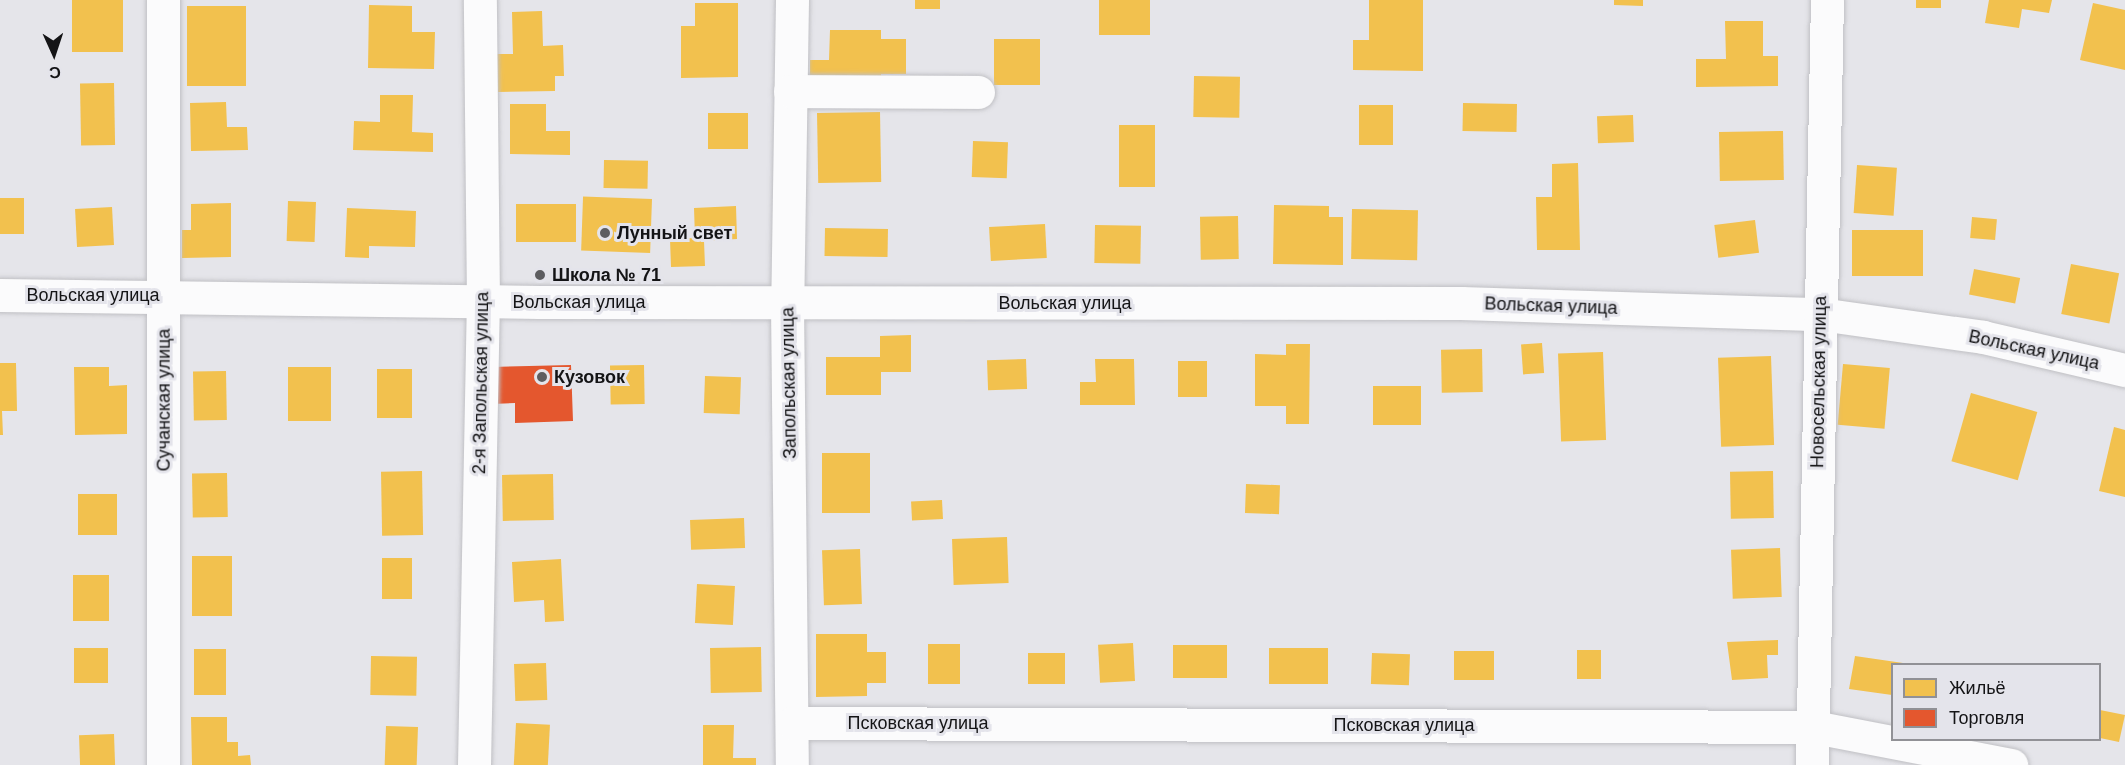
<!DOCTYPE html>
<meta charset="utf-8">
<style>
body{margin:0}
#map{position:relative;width:2125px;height:765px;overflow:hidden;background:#e5e5ea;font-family:Helvetica,sans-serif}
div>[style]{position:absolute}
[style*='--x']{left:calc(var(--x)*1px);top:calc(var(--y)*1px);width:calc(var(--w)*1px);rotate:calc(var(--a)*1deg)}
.homes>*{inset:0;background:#f2c14e;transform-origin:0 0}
.shops>*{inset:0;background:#e4572e}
.roads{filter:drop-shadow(0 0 2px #c0c0c4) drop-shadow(0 0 2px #c0c0c4)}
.minor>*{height:33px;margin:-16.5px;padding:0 16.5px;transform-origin:16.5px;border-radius:16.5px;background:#fbfbfc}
.dots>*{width:16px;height:16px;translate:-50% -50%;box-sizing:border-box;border:3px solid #e4e4eb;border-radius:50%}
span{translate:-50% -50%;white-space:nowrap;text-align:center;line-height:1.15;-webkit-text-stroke:6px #e4e4eb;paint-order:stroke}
.poi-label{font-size:18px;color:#141416;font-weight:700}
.left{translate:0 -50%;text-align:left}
.street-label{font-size:18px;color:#141416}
.legend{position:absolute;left:1891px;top:663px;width:210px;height:78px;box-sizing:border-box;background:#e4e4eb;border:2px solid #919196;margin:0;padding:8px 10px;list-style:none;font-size:18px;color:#141416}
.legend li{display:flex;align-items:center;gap:12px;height:30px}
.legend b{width:30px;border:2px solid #919196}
.north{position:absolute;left:24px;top:24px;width:60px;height:60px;-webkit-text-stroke:4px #e4e4eb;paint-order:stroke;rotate:177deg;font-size:16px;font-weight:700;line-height:24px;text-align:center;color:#141416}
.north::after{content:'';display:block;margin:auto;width:21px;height:27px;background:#141416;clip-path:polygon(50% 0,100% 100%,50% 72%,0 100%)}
</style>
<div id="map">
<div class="homes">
<div style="left:72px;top:0;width:51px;height:52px"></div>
<div style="left:915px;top:0;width:25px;height:9px"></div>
<div style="left:1099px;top:0;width:51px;height:35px"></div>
<div style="clip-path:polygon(1369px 0,1423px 0,1423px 71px,1353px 70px,1353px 40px,1369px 40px)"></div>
<div style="clip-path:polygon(1614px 0,1643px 0,1643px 6px,1614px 5px)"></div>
<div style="left:1916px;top:0;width:25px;height:8px"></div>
<div style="clip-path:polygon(1989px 0,2052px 0,2049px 13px,2022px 9px,2019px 28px,1985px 23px)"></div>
<div style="clip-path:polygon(695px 3px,738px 3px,738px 77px,681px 78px,681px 26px,695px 26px)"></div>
<div style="clip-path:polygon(2093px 3px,2125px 10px,2125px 70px,2080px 60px)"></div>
<div style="clip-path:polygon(369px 5px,412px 6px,412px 32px,435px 32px,434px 69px,368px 68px)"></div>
<div style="left:187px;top:6px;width:59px;height:80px"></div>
<div style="clip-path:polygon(542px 11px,543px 46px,563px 45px,564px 76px,555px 76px,555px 91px,498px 92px,497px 54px,513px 54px,512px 12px)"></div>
<div style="clip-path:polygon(1725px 21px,1763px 21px,1763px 56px,1778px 56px,1778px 86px,1696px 87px,1696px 59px,1726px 59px)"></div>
<div style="clip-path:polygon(830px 30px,881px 30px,881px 39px,906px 39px,906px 74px,881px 74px,881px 86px,810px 86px,810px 60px,829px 60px)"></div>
<div style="left:994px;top:39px;width:46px;height:46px"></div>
<div style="left:1194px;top:76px;width:46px;height:41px;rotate:1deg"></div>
<div style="left:114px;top:83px;width:62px;height:34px;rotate:89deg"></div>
<div style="clip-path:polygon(380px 95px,413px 95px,412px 132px,433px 133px,433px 152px,353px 150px,354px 121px,380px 122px)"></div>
<div style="clip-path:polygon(226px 102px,227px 127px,247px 127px,248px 150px,191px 151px,190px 103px)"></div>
<div style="left:1463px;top:103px;width:54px;height:28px;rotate:1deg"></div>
<div style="clip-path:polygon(510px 104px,546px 104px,546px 131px,570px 131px,570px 155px,510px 154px)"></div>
<div style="left:1359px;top:105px;width:34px;height:40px"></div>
<div style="left:880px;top:112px;width:70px;height:63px;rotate:89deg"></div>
<div style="left:708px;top:113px;width:40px;height:36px"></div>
<div style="left:1633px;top:115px;width:27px;height:36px;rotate:88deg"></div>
<div style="left:1119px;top:125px;width:36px;height:62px"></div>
<div style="left:1783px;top:131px;width:49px;height:64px;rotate:89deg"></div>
<div style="left:973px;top:141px;width:35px;height:36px;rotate:2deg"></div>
<div style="left:604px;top:160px;width:44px;height:28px;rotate:1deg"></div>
<div style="clip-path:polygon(1578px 163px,1580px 250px,1537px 250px,1536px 197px,1552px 197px,1552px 164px)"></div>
<div style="left:1857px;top:165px;width:40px;height:48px;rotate:4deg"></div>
<div style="left:0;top:198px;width:24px;height:36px"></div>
<div style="left:652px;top:199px;width:54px;height:69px;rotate:92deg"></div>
<div style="left:288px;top:201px;width:28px;height:40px;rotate:2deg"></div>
<div style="clip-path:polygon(231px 203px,231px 257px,182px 258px,182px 230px,191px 230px,191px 204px)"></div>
<div style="left:516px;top:204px;width:60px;height:38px"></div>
<div style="clip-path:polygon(1274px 205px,1329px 206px,1329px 217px,1343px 217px,1343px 265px,1273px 264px)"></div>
<div style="clip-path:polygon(736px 206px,737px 239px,704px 241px,705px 266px,671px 267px,670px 239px,695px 238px,694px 208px)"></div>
<div style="left:112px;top:207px;width:38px;height:37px;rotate:87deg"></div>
<div style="clip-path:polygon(347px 208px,416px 211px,415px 247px,369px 246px,369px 258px,345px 257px)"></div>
<div style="left:1352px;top:209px;width:66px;height:50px;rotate:1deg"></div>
<div style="left:1238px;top:216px;width:43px;height:38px;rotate:89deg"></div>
<div style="left:1972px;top:217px;width:25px;height:21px;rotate:5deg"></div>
<div style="left:1755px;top:220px;width:33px;height:41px;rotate:83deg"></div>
<div style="left:1045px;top:224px;width:34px;height:56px;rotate:87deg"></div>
<div style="left:1095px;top:225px;width:46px;height:38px;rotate:1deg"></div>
<div style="left:825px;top:228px;width:63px;height:28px;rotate:1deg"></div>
<div style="left:1852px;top:230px;width:71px;height:46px"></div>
<div style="left:2071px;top:264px;width:49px;height:51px;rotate:11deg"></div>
<div style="left:1974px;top:269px;width:47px;height:26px;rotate:11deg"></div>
<div style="clip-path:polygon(911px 335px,911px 372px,881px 372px,881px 395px,826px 395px,826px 357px,880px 357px,880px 336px)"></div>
<div style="left:1542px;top:343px;width:30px;height:21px;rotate:86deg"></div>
<div style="clip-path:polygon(1286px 344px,1310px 344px,1309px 424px,1286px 424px,1286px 406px,1255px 406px,1255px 354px,1286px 355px)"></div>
<div style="left:1482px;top:349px;width:43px;height:41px;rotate:89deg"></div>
<div style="left:1603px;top:352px;width:88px;height:45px;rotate:88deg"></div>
<div style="left:1771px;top:356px;width:89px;height:53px;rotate:88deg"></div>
<div style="left:1026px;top:359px;width:30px;height:39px;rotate:88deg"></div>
<div style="clip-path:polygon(1095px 359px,1134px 359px,1135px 405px,1080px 405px,1080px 382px,1096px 382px)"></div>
<div style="left:1178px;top:361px;width:29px;height:36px"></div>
<div style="clip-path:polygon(0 363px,16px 363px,17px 411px,2px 411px,3px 435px,0 435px)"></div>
<div style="left:1843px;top:364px;width:47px;height:61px;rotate:5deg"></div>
<div style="left:644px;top:365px;width:39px;height:34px;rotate:89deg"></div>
<div style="clip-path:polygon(74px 367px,109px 367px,109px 386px,127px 385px,127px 434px,75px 435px)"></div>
<div style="left:288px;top:367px;width:43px;height:54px"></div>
<div style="left:377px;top:369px;width:35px;height:49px"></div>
<div style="left:226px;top:371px;width:49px;height:33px;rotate:89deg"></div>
<div style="left:705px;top:376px;width:36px;height:37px;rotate:2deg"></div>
<div style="left:1373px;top:386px;width:48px;height:39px"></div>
<div style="left:1971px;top:393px;width:69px;height:71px;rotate:16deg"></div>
<div style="clip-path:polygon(2114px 427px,2125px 430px,2125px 497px,2099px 491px)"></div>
<div style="left:822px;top:453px;width:48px;height:60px"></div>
<div style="left:422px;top:471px;width:64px;height:41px;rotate:89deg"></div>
<div style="left:1773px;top:471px;width:47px;height:43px;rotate:89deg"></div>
<div style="left:227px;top:473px;width:44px;height:35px;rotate:89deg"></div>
<div style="left:553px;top:474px;width:46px;height:51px;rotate:89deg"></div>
<div style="left:1246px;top:484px;width:34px;height:29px;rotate:2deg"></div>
<div style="left:78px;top:494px;width:39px;height:41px"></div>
<div style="left:942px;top:500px;width:19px;height:31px;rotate:87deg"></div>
<div style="left:744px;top:518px;width:30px;height:54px;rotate:88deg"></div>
<div style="left:1007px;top:537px;width:46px;height:55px;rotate:88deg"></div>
<div style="left:1780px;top:548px;width:49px;height:49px;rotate:88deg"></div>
<div style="left:860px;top:549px;width:55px;height:38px;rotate:88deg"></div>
<div style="left:192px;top:556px;width:40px;height:60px"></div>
<div style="left:382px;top:558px;width:30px;height:41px"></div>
<div style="clip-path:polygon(561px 559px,564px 621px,545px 622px,544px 600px,514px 602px,512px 562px)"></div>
<div style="left:73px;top:575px;width:36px;height:46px"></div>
<div style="left:697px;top:584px;width:38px;height:39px;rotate:3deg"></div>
<div style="clip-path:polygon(816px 634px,867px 634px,867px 652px,886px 652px,886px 683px,867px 683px,867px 696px,816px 697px)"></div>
<div style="clip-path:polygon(1778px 640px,1778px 655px,1767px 655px,1768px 678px,1732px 680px,1727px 642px)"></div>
<div style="left:1133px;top:643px;width:38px;height:35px;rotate:87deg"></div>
<div style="left:960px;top:644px;width:40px;height:32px;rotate:90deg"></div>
<div style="left:1227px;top:645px;width:33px;height:54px;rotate:90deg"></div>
<div style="left:761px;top:647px;width:45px;height:51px;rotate:89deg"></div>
<div style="left:74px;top:648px;width:34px;height:35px"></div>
<div style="left:1269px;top:648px;width:59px;height:36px"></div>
<div style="left:194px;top:649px;width:32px;height:46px"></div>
<div style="left:1577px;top:650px;width:24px;height:29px"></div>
<div style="left:1494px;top:651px;width:29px;height:40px;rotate:90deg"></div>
<div style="left:1065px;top:653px;width:31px;height:37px;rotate:90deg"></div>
<div style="left:1372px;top:653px;width:38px;height:31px;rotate:2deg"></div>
<div style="left:371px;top:656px;width:46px;height:39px;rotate:1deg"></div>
<div style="clip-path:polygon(1855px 656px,1903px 663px,1892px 664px,1892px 695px,1849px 689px)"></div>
<div style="left:546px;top:663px;width:37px;height:32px;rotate:88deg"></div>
<div style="clip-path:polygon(2100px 710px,2125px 715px,2119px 742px,2100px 738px)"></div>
<div style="clip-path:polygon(191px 717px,227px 717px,227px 742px,238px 742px,238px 756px,250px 755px,251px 765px,192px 765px)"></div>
<div style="left:516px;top:723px;width:34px;height:42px;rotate:3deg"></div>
<div style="clip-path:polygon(703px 725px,734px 725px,733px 758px,756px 758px,756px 765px,703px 765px)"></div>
<div style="left:386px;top:726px;width:32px;height:39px;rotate:2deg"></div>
<div style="left:114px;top:734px;width:31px;height:35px;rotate:88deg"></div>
</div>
<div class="shops">
<div style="clip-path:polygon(571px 365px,573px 421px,515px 423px,515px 403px,492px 404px,491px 367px)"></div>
</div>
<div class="roads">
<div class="minor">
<div style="--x:163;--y:0;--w:765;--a:90"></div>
<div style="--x:792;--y:0;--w:303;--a:90.9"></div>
<div style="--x:787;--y:303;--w:462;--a:89.4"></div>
<div style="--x:790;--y:91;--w:188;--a:0.3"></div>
<div style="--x:0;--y:295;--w:540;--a:0.74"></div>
<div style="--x:540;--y:302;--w:921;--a:0.06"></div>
<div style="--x:1461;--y:303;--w:359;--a:1.8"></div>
<div style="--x:1820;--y:314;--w:165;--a:8"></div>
<div style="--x:1983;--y:337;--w:146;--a:13.1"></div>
<div style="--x:793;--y:723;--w:1021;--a:0.22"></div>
<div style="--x:1814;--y:727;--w:201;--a:10.9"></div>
<div style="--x:474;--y:765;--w:464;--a:-88.9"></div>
<div style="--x:483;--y:301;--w:301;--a:-90.6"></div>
<div style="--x:1812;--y:765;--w:765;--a:-88.88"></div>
</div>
</div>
<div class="dots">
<div style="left:605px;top:233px;background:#5d5d60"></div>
<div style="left:540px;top:275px;background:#5d5d60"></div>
<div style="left:542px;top:377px;background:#5d5d60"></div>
</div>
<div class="poi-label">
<span class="left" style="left:617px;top:233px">Лунный свет</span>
<span class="left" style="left:552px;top:275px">Школа № 71</span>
<span class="left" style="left:554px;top:377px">Кузовок</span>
</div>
<div class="street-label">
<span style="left:93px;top:295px">Вольская улица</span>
<span style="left:579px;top:302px">Вольская улица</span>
<span style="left:1065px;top:303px">Вольская улица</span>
<span style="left:1551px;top:306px;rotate:2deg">Вольская улица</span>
<span style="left:2034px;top:350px;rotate:12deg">Вольская улица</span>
<span style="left:1819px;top:382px;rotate:-89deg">Новосельская улица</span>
<span style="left:481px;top:383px;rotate:-89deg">2-я Запольская улица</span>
<span style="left:789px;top:383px;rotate:-91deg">Запольская улица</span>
<span style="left:164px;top:400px;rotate:-90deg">Сучанская улица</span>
<span style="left:918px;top:723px">Псковская улица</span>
<span style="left:1404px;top:725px">Псковская улица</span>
</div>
<ul class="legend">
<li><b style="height:16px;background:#f2c14e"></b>Жильё</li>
<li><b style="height:16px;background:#e4572e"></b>Торговля</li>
</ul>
<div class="north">С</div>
</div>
